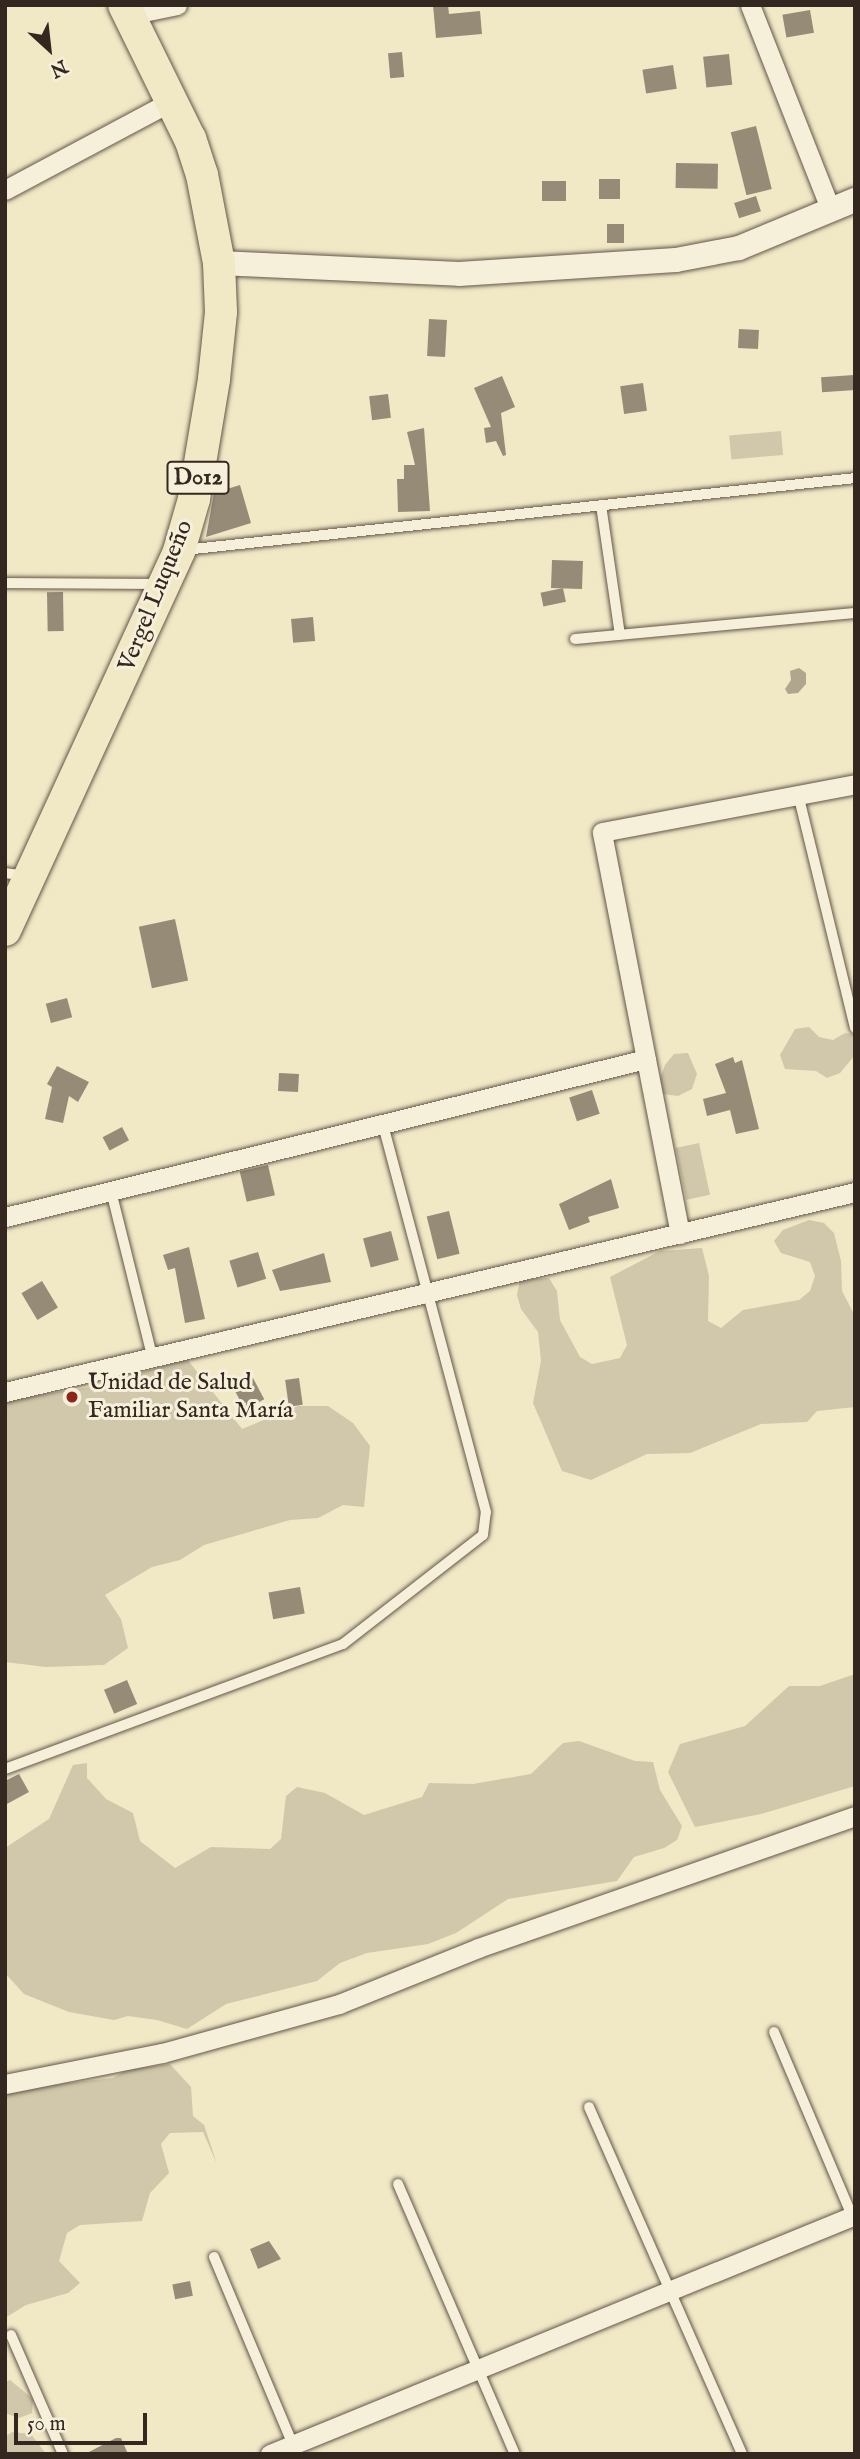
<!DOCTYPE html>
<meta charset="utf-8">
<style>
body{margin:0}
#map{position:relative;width:860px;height:2459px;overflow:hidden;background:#f1e8c6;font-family:"IM FELL English",serif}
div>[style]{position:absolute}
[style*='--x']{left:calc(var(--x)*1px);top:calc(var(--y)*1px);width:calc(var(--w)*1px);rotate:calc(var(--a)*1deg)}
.green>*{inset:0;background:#d1c7aa;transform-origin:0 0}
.water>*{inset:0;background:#b0a68d}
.building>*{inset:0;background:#968b76;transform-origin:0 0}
.roads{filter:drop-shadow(0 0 2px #625749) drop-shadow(0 0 2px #625749)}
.service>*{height:10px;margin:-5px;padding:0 5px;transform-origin:5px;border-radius:5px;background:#f6f0da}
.minor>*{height:19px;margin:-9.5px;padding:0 9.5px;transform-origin:9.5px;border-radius:9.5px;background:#f6f0da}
.tertiary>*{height:24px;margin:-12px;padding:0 12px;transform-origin:12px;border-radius:12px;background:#f6f0da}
.primary>*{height:32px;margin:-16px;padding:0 16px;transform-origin:16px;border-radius:16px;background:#f1e8c6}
.dots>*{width:19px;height:19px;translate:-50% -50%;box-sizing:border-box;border:4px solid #f6f0da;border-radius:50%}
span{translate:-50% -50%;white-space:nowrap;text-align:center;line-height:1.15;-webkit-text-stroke:6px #f6f0da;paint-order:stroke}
.shield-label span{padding:2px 5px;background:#f6f0da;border:2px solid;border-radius:5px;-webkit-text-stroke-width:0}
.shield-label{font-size:23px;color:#33271f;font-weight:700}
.street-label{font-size:24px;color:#33271f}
.poi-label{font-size:24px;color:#33271f}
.left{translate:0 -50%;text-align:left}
.frame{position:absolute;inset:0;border:7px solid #33271f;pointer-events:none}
.north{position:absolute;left:14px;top:14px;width:70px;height:70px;-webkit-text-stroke:5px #f6f0da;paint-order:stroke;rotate:153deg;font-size:19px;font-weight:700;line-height:28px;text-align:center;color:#33271f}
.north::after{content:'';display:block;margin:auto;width:24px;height:32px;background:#33271f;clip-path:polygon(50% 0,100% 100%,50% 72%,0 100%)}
.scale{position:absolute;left:14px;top:2413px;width:133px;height:32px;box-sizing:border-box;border:4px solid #33271f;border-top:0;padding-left:9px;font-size:21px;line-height:24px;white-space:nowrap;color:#33271f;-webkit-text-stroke:5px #f6f0da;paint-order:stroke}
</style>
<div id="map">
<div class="green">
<div style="left:781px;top:431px;width:24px;height:52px;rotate:85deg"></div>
<div style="clip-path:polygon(809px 1027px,819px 1037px,833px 1040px,845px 1033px,855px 1035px,855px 1055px,840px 1073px,827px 1078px,816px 1071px,785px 1069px,780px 1055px,795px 1029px)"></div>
<div style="clip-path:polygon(688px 1053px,697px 1074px,692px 1089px,678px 1096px,663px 1094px,660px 1079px,665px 1065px,674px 1054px)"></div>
<div style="left:699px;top:1143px;width:53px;height:24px;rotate:78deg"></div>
<div style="clip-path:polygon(809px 1220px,824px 1223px,834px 1233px,841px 1261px,842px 1291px,855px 1316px,855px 1407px,817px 1411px,807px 1422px,761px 1424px,690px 1453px,647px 1454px,591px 1480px,562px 1471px,533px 1403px,541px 1361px,538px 1332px,521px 1309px,517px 1295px,520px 1280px,549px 1278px,557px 1291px,560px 1320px,580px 1357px,592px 1364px,620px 1358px,627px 1345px,610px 1277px,660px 1251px,702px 1248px,709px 1276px,708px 1321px,721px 1328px,743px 1310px,799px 1300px,810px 1291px,815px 1276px,810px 1262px,781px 1253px,774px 1241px,783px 1230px)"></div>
<div style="clip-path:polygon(187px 1359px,242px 1429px,298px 1406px,328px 1406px,353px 1423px,370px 1446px,364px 1507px,343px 1505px,318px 1518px,290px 1520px,204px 1545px,180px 1560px,152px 1567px,105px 1595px,121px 1619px,128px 1648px,104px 1665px,46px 1667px,5px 1662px,5px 1400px,97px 1386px)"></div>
<div style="clip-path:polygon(855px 1674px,855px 1786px,761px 1814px,695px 1827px,668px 1772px,680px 1744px,745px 1726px,789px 1686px,820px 1686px)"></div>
<div style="clip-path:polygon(579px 1741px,635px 1761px,653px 1762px,660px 1790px,682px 1826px,677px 1840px,664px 1848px,634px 1857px,617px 1881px,508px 1899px,456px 1933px,428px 1944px,367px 1953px,340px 1963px,317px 1981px,226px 2004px,187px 2029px,157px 2020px,128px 2016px,114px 2020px,69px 2012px,24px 1994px,5px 1973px,5px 1848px,49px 1819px,73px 1765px,87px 1763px,87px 1778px,106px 1799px,133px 1813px,140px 1841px,175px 1868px,211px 1847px,270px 1849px,281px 1839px,286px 1796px,297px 1787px,325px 1793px,364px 1815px,422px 1797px,429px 1783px,473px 1784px,531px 1774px,563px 1743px)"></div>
<div style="clip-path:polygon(170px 2064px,191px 2087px,193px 2116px,204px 2125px,217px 2164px,203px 2132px,170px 2133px,161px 2144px,169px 2173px,150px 2193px,142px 2221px,80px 2225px,67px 2233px,59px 2261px,80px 2283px,68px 2293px,26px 2305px,5px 2318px,5px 2090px,113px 2078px,126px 2070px)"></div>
<div style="clip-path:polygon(10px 2380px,33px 2399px,32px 2413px,19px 2418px,5px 2413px,5px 2382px)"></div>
<div style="clip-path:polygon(12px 2432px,31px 2434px,46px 2454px,5px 2454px,5px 2437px)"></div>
</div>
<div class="water">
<div style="clip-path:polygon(799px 668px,806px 673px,806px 684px,798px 693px,788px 694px,785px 689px,791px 680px,790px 671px)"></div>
</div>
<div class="building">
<div style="clip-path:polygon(433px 5px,448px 5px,449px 14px,480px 11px,482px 34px,436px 38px)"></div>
<div style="left:810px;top:10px;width:23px;height:28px;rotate:80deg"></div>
<div style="left:402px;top:52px;width:25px;height:14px;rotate:85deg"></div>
<div style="left:729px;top:54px;width:31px;height:26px;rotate:84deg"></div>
<div style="left:673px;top:65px;width:24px;height:31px;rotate:81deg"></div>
<div style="left:756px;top:126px;width:65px;height:26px;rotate:76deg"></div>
<div style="left:676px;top:163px;width:42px;height:25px;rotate:1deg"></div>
<div style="left:599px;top:179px;width:21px;height:20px"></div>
<div style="left:542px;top:181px;width:24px;height:20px"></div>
<div style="left:756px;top:196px;width:16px;height:23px;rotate:72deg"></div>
<div style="left:607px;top:224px;width:17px;height:19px"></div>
<div style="left:429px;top:319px;width:18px;height:37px;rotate:3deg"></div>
<div style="left:739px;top:329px;width:20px;height:19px;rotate:3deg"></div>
<div style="left:854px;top:375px;width:15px;height:33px;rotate:86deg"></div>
<div style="clip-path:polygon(502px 376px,515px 407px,501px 413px,506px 455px,503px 456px,496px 441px,486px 443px,484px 428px,491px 427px,474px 388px)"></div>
<div style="left:643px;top:383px;width:28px;height:23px;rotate:82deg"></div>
<div style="left:388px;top:394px;width:24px;height:19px;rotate:83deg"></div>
<div style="clip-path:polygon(424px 428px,430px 511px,398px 512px,397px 479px,404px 479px,404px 465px,415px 465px,407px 432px)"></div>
<div style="clip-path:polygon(240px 485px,251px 523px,206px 537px,214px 493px)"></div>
<div style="left:552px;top:560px;width:31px;height:28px;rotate:2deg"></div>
<div style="left:563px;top:588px;width:14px;height:23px;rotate:78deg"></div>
<div style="left:63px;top:592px;width:39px;height:16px;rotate:89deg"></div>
<div style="left:313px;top:617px;width:24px;height:22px;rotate:85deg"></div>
<div style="left:175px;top:919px;width:63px;height:37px;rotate:78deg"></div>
<div style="left:67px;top:998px;width:20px;height:22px;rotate:75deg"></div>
<div style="clip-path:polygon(733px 1057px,735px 1063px,742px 1060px,759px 1129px,736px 1134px,730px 1110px,707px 1116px,703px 1099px,726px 1093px,715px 1064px)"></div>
<div style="clip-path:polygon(57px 1066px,89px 1082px,78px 1102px,69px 1096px,63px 1123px,45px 1119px,52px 1087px,47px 1084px)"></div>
<div style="left:279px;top:1073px;width:20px;height:18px;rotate:3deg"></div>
<div style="left:592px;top:1090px;width:25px;height:24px;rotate:72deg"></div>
<div style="left:122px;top:1127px;width:15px;height:22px;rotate:62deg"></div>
<div style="left:268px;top:1165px;width:31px;height:29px;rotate:77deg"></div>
<div style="clip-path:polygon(611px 1179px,619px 1208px,588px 1217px,590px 1222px,569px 1230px,559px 1204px)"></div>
<div style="left:449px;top:1211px;width:44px;height:23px;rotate:76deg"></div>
<div style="left:391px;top:1231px;width:30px;height:29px;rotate:75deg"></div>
<div style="clip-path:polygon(189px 1247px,205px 1319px,185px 1323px,175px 1268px,168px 1270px,163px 1255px)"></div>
<div style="left:258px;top:1252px;width:28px;height:30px;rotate:73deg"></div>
<div style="clip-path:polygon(324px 1253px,331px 1282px,280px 1291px,272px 1270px)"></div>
<div style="left:42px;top:1281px;width:31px;height:24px;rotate:59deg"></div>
<div style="left:253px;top:1378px;width:24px;height:22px;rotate:62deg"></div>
<div style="left:299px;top:1378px;width:27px;height:14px;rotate:82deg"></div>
<div style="left:300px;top:1587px;width:27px;height:32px;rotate:80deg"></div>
<div style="left:127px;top:1680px;width:26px;height:25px;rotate:67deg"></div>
<div style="clip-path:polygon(19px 1774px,29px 1792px,5px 1805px,5px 1781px)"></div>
<div style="clip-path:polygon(269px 2241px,281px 2259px,258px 2269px,250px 2249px)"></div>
<div style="left:190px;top:2281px;width:15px;height:18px;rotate:79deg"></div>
<div style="clip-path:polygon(121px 2438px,128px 2454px,85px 2454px,116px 2438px)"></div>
</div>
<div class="roads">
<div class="service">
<div style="--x:601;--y:505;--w:131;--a:81.7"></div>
<div style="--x:184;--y:550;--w:675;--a:-6.12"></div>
<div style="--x:5;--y:583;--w:153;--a:0.4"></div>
<div style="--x:575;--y:639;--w:281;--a:-5.3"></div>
<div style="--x:798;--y:794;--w:241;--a:76.3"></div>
<div style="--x:5;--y:873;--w:21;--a:8"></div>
<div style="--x:111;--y:1191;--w:174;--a:76"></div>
<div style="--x:5;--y:1769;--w:360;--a:-20.3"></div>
<div style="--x:343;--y:1644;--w:177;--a:-37.9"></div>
<div style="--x:483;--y:1535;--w:23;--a:-83"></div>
<div style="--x:486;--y:1512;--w:401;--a:-104.9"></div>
<div style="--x:774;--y:2032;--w:202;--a:67"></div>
<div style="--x:589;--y:2107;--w:379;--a:66.2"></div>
<div style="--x:398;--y:2184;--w:294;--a:66.6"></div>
<div style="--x:214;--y:2257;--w:214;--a:67.2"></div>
<div style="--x:11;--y:2335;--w:130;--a:66.4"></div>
</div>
<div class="minor">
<div style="--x:750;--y:5;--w:218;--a:68.5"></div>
<div style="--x:128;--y:15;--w:50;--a:-11.5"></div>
<div style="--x:5;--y:190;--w:189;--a:-28.1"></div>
<div style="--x:5;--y:1217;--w:660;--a:-13.85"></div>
<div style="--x:680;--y:1234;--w:409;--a:-101"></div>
<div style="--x:602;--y:832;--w:258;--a:-10.7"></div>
<div style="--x:5;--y:1392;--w:873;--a:-13.24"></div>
<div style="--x:5;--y:2084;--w:160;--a:-11.2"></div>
<div style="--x:162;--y:2053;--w:184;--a:-15.5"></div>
<div style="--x:339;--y:2004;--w:150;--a:-21.9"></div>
<div style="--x:478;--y:1948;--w:399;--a:-19.3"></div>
<div style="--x:270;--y:2454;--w:632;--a:-22.22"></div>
</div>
<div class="tertiary">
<div style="--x:219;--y:263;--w:240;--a:2.6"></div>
<div style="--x:459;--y:274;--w:217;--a:-3.7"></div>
<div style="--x:676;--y:260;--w:64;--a:-10.8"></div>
<div style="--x:739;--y:248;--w:126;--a:-22.5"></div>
</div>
<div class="primary">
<div style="--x:5;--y:930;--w:417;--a:-65.3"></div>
<div style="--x:179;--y:551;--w:54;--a:-73.9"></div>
<div style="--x:194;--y:499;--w:122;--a:-80.5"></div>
<div style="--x:214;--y:379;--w:67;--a:-84"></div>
<div style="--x:221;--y:312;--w:49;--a:-92.3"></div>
<div style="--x:219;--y:263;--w:90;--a:-100.9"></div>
<div style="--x:202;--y:175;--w:38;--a:-108"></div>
<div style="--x:190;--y:139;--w:149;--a:-116.2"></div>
</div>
</div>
<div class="dots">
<div style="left:72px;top:1397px;background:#8f2418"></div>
</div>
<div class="shield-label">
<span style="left:198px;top:478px">D012</span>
</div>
<div class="street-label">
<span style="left:156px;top:596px;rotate:-68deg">Vergel Luqueño</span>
</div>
<div class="poi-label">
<span class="left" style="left:88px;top:1397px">Unidad de Salud<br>Familiar Santa María</span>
</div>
<div class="frame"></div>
<div class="north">N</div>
<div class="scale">50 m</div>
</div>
